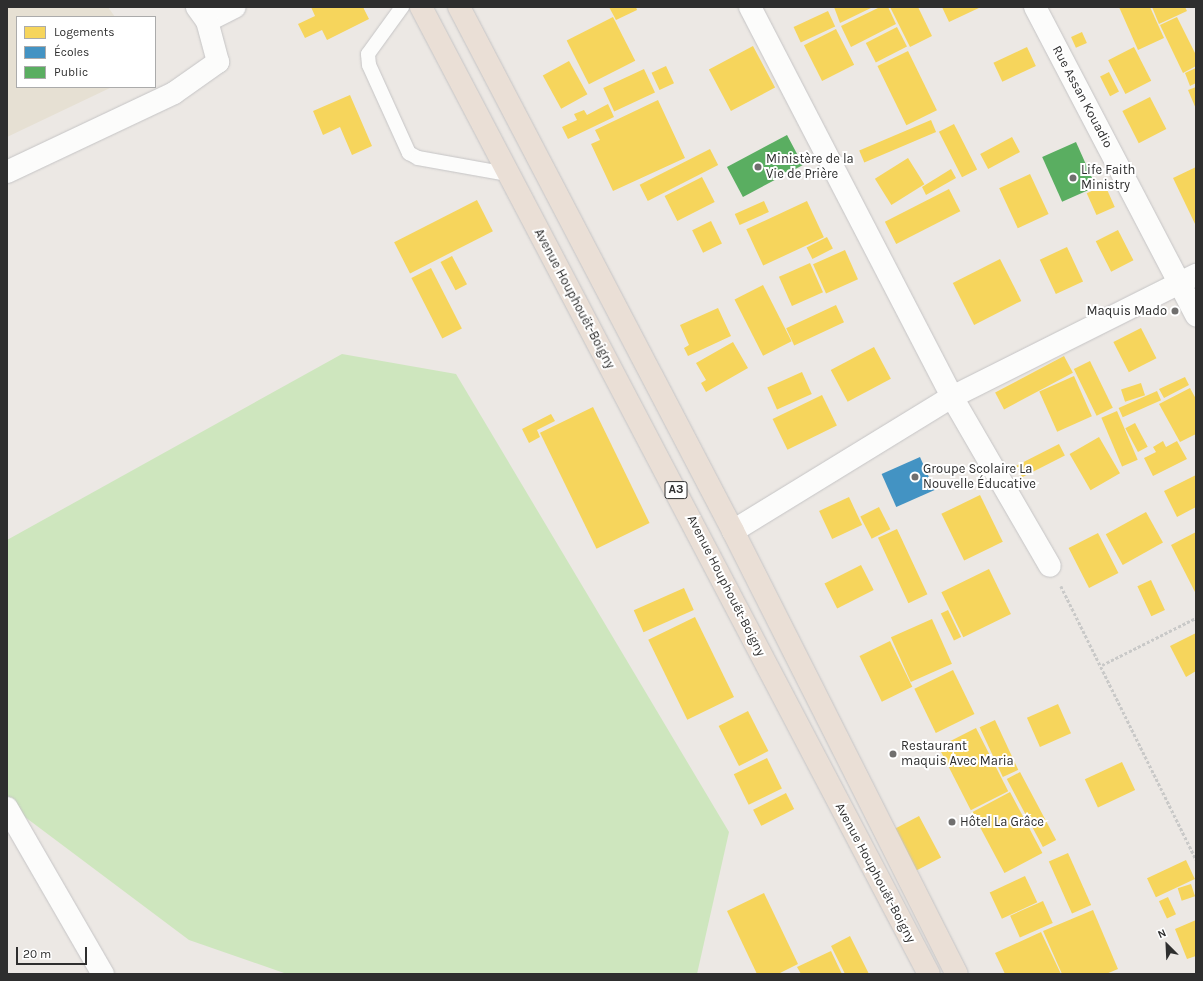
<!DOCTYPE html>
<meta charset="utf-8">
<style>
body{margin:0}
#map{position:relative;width:1203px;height:981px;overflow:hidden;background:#ece8e4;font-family:Karla,sans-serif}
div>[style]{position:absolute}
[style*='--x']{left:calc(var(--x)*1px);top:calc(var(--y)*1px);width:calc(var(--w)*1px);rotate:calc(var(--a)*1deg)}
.education>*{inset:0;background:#e6e0d3}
.green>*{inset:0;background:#cee6be}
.homes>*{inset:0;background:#f6d55c;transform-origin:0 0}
.schools>*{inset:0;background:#4393c3;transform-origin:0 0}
.public>*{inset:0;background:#5aae61;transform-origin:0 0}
.path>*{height:2.5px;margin-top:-1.25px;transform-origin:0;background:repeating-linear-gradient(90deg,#c9c9c8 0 3px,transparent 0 5px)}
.roads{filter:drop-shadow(0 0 1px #c5c4c5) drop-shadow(0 0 1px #c5c4c5)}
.lane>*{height:14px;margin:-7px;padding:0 7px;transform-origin:7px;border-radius:7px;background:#fcfcfb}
.street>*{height:22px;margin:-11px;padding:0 11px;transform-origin:11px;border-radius:11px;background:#fcfcfb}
.highway>*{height:22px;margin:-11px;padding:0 11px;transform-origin:11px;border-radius:11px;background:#eadfd6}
.dots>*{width:11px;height:11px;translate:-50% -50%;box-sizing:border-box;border:2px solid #fff;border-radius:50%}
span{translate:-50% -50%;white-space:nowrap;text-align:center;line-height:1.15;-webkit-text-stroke:4px #fff;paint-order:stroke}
.shield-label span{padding:1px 3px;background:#fff;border:1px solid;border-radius:3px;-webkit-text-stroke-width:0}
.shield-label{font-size:12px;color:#2e2e2e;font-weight:700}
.street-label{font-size:13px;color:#2e2e2e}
.poi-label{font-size:13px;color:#2e2e2e}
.left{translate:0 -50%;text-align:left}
.right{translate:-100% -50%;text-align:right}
.frame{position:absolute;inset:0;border:8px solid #2e2e2e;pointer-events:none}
.legend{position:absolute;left:16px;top:16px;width:140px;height:72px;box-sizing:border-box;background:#fff;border:1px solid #ababab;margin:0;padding:5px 7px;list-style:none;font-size:12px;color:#2e2e2e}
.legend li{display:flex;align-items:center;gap:8px;height:20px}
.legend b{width:20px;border:1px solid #ababab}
.north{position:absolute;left:1147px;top:925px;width:40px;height:40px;-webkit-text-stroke:3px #fff;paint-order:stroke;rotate:336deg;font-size:11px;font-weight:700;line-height:16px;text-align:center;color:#2e2e2e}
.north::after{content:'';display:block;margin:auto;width:14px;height:18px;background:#2e2e2e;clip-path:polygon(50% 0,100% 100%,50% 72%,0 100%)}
.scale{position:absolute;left:16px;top:947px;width:71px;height:18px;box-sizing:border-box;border:2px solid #2e2e2e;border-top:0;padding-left:5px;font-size:12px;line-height:14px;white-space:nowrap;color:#2e2e2e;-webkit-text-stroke:3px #fff;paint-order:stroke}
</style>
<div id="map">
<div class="education">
<div style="clip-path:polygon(7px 7px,108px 7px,115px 17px,17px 17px,17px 87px,112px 87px,7px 137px)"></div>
</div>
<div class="green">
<div style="clip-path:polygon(342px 354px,456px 374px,729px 832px,697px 974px,287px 974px,189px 940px,13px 808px,7px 793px,7px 540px)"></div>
</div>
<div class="homes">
<div style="clip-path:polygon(311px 7px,363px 7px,369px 19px,327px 40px,322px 30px,305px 38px,298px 24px,315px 16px)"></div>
<div style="clip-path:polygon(609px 7px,636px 7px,637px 10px,616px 20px)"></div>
<div style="clip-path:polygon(834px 7px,873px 7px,840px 23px)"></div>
<div style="clip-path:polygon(880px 7px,888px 7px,896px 24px,851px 47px,841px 26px)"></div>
<div style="clip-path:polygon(890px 7px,918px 7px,932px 36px,910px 47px)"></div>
<div style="clip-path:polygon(942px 7px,981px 7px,949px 22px)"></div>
<div style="clip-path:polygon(1119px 7px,1150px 7px,1164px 38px,1138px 50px)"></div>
<div style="clip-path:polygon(1152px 7px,1185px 7px,1187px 11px,1159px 24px)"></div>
<div style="left:828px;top:11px;width:17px;height:38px;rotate:65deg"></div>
<div style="left:613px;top:17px;width:49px;height:52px;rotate:63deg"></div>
<div style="clip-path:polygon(1177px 17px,1196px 55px,1196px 66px,1183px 73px,1160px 25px)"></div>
<div style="left:897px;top:27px;width:22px;height:35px;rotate:63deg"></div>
<div style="left:836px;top:29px;width:40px;height:36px;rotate:63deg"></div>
<div style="left:1082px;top:32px;width:12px;height:12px;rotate:66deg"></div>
<div style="left:753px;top:46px;width:47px;height:50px;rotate:62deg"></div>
<div style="left:1027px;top:47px;width:21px;height:37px;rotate:65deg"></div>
<div style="left:1134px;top:47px;width:38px;height:29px;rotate:63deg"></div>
<div style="left:908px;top:51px;width:66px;height:34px;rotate:64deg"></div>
<div style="left:569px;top:61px;width:38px;height:30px;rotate:61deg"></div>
<div style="left:666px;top:66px;width:19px;height:16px;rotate:65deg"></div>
<div style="clip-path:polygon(1196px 68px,1196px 83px,1190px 86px,1185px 73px)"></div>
<div style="left:644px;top:69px;width:26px;height:45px;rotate:65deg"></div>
<div style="left:1109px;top:72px;width:22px;height:10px;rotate:63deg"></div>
<div style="clip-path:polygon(1196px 87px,1196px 109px,1188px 90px)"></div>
<div style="clip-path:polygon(350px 95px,372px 146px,352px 155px,340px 127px,323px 135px,313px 111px)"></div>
<div style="left:1150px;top:97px;width:36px;height:31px;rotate:63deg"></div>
<div style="clip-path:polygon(658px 100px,685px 158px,613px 191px,591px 144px,600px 140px,595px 130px)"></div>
<div style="clip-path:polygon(608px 104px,614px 117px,568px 139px,562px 127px,577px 120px,574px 114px,584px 110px,587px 115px)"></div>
<div style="left:931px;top:120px;width:13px;height:78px;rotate:67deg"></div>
<div style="left:954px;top:124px;width:51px;height:17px;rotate:63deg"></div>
<div style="left:1012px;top:137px;width:17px;height:36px;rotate:62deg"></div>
<div style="left:710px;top:149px;width:18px;height:79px;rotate:63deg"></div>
<div style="left:908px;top:158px;width:31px;height:39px;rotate:58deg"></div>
<div style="clip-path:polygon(1196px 167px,1196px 226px,1173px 178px)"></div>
<div style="clip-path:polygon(951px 169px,956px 178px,926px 195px,922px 187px)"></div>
<div style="left:1030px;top:174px;width:44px;height:34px;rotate:65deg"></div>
<div style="left:702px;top:177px;width:28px;height:42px;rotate:63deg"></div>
<div style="left:1105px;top:185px;width:24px;height:20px;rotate:66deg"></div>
<div style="left:949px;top:189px;width:25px;height:72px;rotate:63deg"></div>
<div style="left:477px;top:200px;width:35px;height:93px;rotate:63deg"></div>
<div style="left:764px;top:201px;width:12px;height:32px;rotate:66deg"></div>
<div style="left:807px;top:201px;width:40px;height:67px;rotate:65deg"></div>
<div style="left:711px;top:221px;width:25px;height:21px;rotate:64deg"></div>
<div style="left:1118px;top:230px;width:34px;height:25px;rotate:63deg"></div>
<div style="left:827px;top:237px;width:13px;height:23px;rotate:63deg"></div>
<div style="left:1067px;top:247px;width:38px;height:30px;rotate:65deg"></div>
<div style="left:845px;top:250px;width:32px;height:35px;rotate:66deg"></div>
<div style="left:452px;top:256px;width:32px;height:13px;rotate:62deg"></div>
<div style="left:1000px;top:259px;width:47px;height:53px;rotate:63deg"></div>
<div style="left:810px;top:263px;width:32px;height:34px;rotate:66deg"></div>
<div style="left:431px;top:268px;width:68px;height:22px;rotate:63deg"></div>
<div style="left:763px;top:285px;width:63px;height:32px;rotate:63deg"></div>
<div style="left:836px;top:305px;width:19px;height:55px;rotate:65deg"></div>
<div style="clip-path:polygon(718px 308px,731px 336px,688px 356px,684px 348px,689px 345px,680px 325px)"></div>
<div style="left:1141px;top:328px;width:34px;height:31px;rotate:63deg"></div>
<div style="clip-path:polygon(733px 342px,748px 368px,706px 392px,701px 383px,706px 380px,696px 363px)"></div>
<div style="left:874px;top:347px;width:36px;height:49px;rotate:62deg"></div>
<div style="left:1064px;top:356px;width:19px;height:78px;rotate:62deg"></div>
<div style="left:1090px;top:361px;width:52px;height:18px;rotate:64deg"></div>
<div style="left:802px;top:372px;width:24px;height:38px;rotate:66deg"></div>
<div style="left:1074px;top:376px;width:44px;height:38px;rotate:66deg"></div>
<div style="clip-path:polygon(1185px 377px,1189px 385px,1164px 398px,1159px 389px)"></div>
<div style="left:1141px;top:383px;width:13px;height:21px;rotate:72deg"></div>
<div style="clip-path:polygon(1190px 388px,1196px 399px,1196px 434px,1180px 442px,1159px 404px)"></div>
<div style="left:1157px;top:391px;width:10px;height:42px;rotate:66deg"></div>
<div style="left:822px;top:395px;width:34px;height:55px;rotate:64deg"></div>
<div style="left:593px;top:407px;width:129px;height:59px;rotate:64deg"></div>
<div style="left:1117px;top:411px;width:53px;height:17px;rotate:67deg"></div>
<div style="clip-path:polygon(551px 414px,555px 421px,537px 430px,540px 437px,529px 443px,522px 429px)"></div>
<div style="left:1135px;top:423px;width:27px;height:11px;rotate:62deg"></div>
<div style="left:1099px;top:437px;width:42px;height:34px;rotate:60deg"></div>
<div style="clip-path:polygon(1163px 441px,1166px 447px,1177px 441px,1187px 459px,1153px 476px,1144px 458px,1156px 452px,1153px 447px)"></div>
<div style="left:1059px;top:444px;width:13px;height:48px;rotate:63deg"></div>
<div style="clip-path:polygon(1196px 475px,1196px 507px,1177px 517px,1164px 491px)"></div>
<div style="left:980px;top:495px;width:52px;height:43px;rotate:64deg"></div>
<div style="left:849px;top:497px;width:31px;height:33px;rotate:65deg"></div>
<div style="left:879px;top:507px;width:25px;height:21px;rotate:63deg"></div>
<div style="left:1146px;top:512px;width:35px;height:46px;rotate:61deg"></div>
<div style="left:897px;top:529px;width:72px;height:21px;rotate:65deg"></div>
<div style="clip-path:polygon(1196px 532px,1196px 594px,1171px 545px)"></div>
<div style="left:1098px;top:533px;width:45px;height:33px;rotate:63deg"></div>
<div style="left:861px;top:565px;width:28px;height:41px;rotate:63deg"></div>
<div style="left:989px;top:569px;width:50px;height:53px;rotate:64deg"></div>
<div style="left:1151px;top:580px;width:33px;height:15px;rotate:65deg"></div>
<div style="left:684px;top:588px;width:24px;height:55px;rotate:66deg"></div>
<div style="left:948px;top:610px;width:30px;height:8px;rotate:64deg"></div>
<div style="left:695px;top:617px;width:89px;height:52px;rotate:64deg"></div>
<div style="left:932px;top:619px;width:49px;height:45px;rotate:66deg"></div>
<div style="clip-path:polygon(1196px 633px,1196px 671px,1186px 677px,1170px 646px)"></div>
<div style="left:890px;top:641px;width:51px;height:34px;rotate:64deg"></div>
<div style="left:953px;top:670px;width:49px;height:43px;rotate:64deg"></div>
<div style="left:1058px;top:704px;width:32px;height:34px;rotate:66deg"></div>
<div style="left:748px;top:711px;width:45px;height:33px;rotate:63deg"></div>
<div style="left:995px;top:720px;width:55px;height:17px;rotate:65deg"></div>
<div style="left:976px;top:728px;width:71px;height:42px;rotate:63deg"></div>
<div style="left:767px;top:758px;width:34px;height:37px;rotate:64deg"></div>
<div style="left:1122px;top:762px;width:31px;height:41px;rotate:65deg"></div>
<div style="left:1020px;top:772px;width:77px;height:15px;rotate:62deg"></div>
<div style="left:1010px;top:792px;width:69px;height:43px;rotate:62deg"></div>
<div style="left:786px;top:793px;width:18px;height:37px;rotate:63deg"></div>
<div style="left:919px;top:816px;width:47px;height:29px;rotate:62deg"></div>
<div style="left:1068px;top:853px;width:57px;height:21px;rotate:66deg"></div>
<div style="left:1186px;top:860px;width:21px;height:43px;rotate:65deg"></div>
<div style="left:1025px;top:876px;width:29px;height:39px;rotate:65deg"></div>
<div style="left:1191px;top:884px;width:13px;height:14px;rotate:72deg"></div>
<div style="clip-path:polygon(764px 893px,798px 964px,778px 974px,757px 974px,727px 911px)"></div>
<div style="left:1168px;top:897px;width:19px;height:10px;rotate:65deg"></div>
<div style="left:1043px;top:901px;width:24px;height:36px;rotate:66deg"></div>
<div style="clip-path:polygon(1093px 910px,1118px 969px,1106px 974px,1062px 974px,1043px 931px)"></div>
<div style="clip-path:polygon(1196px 920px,1196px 956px,1187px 959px,1175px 929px)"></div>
<div style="clip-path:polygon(1041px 932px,1061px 974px,1005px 974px,995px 953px)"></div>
<div style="clip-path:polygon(850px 936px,869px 974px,845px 974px,831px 946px)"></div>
<div style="clip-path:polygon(831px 951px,842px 974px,801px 974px,797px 967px)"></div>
</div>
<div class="schools">
<div style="left:920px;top:457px;width:36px;height:42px;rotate:66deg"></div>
</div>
<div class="public">
<div style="left:787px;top:135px;width:34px;height:68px;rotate:62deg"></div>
<div style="left:1076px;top:142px;width:49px;height:37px;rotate:66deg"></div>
</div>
<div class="path">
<div style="--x:1061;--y:586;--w:305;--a:63.7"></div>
<div style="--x:1102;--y:665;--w:105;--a:-26.6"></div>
</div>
<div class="roads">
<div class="lane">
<div style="--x:402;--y:7;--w:58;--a:125.9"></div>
<div style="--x:368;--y:54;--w:11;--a:85"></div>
<div style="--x:369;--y:65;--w:97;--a:65.6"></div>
<div style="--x:409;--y:153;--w:10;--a:29"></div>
<div style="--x:418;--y:158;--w:90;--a:10.2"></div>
</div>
<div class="street">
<div style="--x:750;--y:7;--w:439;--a:62.6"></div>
<div style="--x:952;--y:397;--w:195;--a:59.9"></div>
<div style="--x:1035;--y:7;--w:348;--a:62.4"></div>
<div style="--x:207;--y:21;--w:31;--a:-27"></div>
<div style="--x:7;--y:172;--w:185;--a:-25.3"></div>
<div style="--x:174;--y:93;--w:54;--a:-35.2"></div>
<div style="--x:218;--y:62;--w:42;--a:-105"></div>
<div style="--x:207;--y:21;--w:17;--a:-126"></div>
<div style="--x:733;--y:531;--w:257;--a:-31.5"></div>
<div style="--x:952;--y:397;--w:273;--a:-26.6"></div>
<div style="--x:7;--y:808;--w:192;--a:60"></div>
</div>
<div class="highway">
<div style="--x:421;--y:7;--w:1092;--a:62.29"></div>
<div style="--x:459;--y:7;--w:591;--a:62.39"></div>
<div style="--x:733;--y:531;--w:496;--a:63.2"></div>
</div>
</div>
<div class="dots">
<div style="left:758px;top:167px;background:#706f6e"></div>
<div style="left:1073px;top:178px;background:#706f6e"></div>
<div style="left:1175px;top:311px;background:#706f6e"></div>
<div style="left:915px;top:477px;background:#706f6e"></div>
<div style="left:893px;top:754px;background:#706f6e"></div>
<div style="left:952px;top:822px;background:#706f6e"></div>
</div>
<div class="shield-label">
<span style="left:676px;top:490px">A3</span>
</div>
<div class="street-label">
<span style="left:1082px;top:97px;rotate:62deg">Rue Assan Kouadio</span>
<span style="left:574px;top:299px;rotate:62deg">Avenue Houphouët-Boigny</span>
<span style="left:726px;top:586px;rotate:63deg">Avenue Houphouët-Boigny</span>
<span style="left:875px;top:873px;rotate:62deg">Avenue Houphouët-Boigny</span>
</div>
<div class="poi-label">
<span class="left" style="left:766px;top:167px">Ministère de la<br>Vie de Prière</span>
<span class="left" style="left:1081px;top:178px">Life Faith<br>Ministry</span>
<span class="right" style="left:1167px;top:311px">Maquis Mado</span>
<span class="left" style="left:923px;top:477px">Groupe Scolaire La<br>Nouvelle Éducative</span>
<span class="left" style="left:901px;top:754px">Restaurant<br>maquis Avec Maria</span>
<span class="left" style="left:960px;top:822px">Hôtel La Grâce</span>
</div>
<div class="frame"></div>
<ul class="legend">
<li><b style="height:11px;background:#f6d55c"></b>Logements</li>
<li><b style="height:11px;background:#4393c3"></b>Écoles</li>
<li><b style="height:11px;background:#5aae61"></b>Public</li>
</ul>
<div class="north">N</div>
<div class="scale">20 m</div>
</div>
